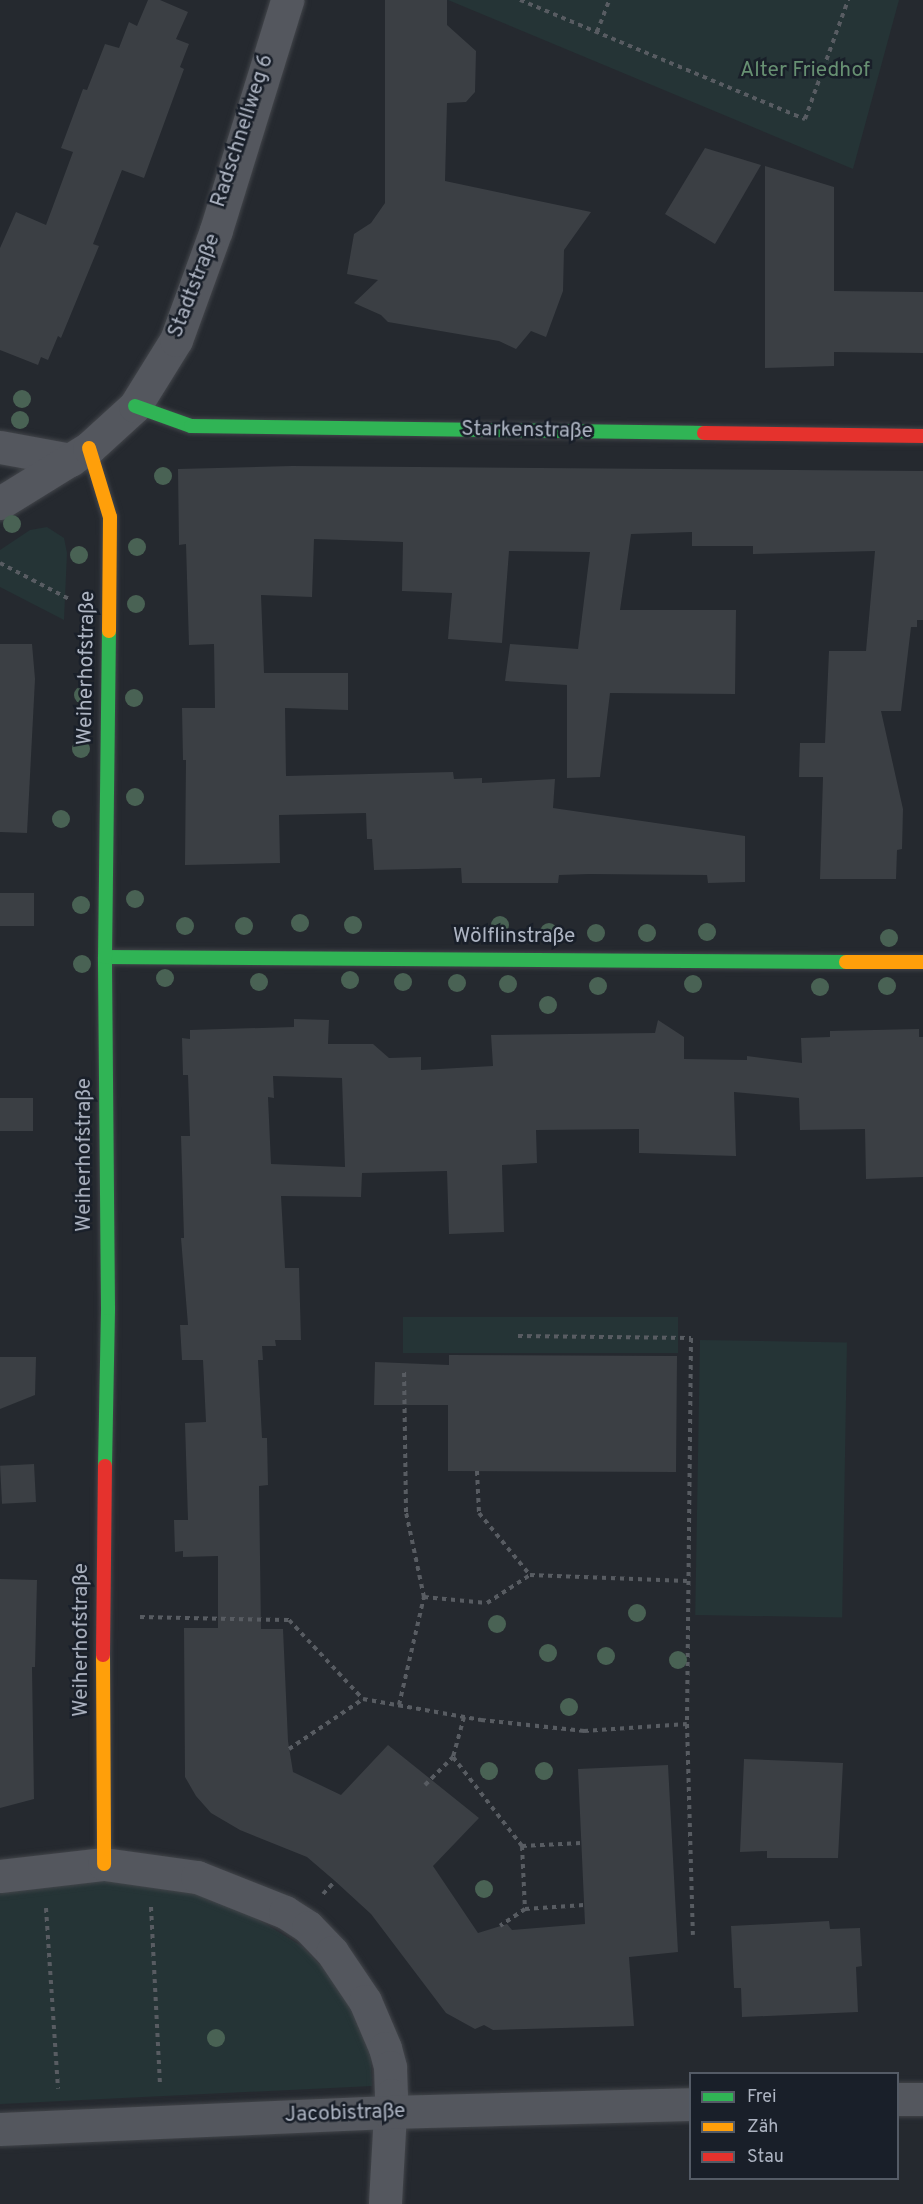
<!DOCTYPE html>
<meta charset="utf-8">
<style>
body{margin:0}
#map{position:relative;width:923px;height:2204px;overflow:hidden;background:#25292f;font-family:Overpass,sans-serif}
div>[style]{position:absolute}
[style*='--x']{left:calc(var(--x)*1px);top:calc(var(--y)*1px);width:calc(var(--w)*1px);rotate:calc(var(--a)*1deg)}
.green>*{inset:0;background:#253436;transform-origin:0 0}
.building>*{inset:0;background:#3b3f44;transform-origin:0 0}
.path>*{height:4px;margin-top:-2px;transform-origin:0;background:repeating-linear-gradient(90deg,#585c62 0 4.5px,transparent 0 9px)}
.roads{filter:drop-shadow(0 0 2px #42454a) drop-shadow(0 0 2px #42454a)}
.street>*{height:33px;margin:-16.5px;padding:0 16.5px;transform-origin:16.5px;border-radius:16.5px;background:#54575e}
.fast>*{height:14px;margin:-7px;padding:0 7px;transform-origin:7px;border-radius:7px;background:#30b455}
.slow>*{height:14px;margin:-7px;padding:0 7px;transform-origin:7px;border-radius:7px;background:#ff9f0a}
.jam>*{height:14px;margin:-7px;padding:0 7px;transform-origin:7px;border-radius:7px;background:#e5322d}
.trees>*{width:18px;height:18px;margin:-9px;border-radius:50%;background:#496254}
span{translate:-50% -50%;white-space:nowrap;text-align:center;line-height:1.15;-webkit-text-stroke:5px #191f29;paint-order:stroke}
.park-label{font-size:21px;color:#679072}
.street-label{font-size:21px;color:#adb4c2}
.legend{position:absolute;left:689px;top:2072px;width:210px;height:108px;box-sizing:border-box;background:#191f29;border:2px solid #545b66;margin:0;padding:8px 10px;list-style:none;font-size:18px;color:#adb4c2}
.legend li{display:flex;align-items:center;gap:12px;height:30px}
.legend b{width:30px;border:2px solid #545b66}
</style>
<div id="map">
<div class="green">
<div style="clip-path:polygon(448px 0,899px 0,853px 169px)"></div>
<div style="clip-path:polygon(47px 527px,64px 538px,67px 553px,64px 620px,0 587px,0 550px,30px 530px)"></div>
<div style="left:403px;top:1317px;width:275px;height:36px"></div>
<div style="left:700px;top:1340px;width:147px;height:275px;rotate:1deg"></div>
<div style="clip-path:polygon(94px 1878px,174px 1882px,228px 1901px,303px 1947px,333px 1979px,355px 2012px,370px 2044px,372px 2086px,0 2104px,0 1891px)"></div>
</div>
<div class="building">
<div style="clip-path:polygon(148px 0,160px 0,188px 12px,176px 39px,189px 44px,180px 67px,184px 69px,144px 178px,122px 170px,93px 244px,99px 246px,61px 338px,58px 336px,48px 360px,41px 357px,38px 365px,0 350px,0 248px,16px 212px,46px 225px,73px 152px,61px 148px,83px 89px,87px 90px,105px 44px,119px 48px,129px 22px,137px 26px)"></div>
<div style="clip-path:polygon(385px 0,447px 0,447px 25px,476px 51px,475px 92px,466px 102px,447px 103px,445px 181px,591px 212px,564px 250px,563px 291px,546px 337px,531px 331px,516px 349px,499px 341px,388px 322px,381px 315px,354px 303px,378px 280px,347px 274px,354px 234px,371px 223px,385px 203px)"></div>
<div style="clip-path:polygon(705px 148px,761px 165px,715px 244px,665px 214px)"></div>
<div style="clip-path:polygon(765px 166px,834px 187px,834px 291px,923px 292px,923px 353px,834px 352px,834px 366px,765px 368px)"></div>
<div style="clip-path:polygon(292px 466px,923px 471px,923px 620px,917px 620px,917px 627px,911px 627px,901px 711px,881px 711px,903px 809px,902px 849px,897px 850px,896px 879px,820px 879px,823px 777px,799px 777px,800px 743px,825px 743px,829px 651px,866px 651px,875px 551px,753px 554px,753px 546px,692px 546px,692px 532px,631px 534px,620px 610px,736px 610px,735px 694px,610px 693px,600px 777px,567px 778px,567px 685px,505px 681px,510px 644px,578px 649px,590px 552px,509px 551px,502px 643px,448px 639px,452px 593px,402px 591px,403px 542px,314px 539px,312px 597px,261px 595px,264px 673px,348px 673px,348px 710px,285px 708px,286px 776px,453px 772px,454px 779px,482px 778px,482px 783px,555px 779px,553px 808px,745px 836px,745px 882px,708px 883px,707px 875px,589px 874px,559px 875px,558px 883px,462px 883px,461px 868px,374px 870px,372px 839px,367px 839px,366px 813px,279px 815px,280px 863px,185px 865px,186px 760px,183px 760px,182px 708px,215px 708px,214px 644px,189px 645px,186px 544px,179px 545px,178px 469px)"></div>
<div style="clip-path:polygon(0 644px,32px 644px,35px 679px,27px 833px,0 832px)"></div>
<div style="left:0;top:893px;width:34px;height:33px"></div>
<div style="clip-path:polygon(evenodd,294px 1019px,329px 1020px,328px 1044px,373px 1044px,389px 1058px,421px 1057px,421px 1070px,493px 1066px,491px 1035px,655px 1033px,658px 1020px,684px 1037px,684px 1059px,747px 1060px,747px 1056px,802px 1063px,801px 1038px,830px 1037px,830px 1031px,919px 1029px,919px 1037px,923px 1037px,923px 1177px,866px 1179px,865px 1129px,800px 1130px,799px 1098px,734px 1092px,736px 1156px,639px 1153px,639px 1129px,536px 1130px,537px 1163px,502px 1165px,504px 1232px,449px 1234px,447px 1171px,362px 1173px,361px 1197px,281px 1196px,285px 1268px,299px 1268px,301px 1340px,275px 1340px,276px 1346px,262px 1346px,263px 1360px,258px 1360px,262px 1438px,267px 1438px,268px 1485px,259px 1486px,261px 1629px,283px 1629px,288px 1741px,293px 1772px,341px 1795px,388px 1745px,479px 1818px,433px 1866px,478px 1933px,507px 1924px,512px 1930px,585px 1924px,578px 1769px,668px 1765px,678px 1952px,629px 1957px,634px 2026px,493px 2030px,484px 2025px,475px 2029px,446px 2013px,371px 1914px,335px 1881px,307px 1857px,240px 1830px,211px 1813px,196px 1796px,185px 1777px,184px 1628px,218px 1628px,218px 1556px,183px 1557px,183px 1551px,175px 1552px,174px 1520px,188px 1520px,185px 1423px,206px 1422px,203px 1360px,182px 1360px,180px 1325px,188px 1325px,181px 1238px,184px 1238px,181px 1136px,190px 1136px,188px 1075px,183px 1075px,182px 1038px,190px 1039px,190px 1030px,294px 1027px,294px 1019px,273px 1076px,342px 1078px,345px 1167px,271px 1164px,268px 1097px,274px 1098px,273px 1076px)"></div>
<div style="left:33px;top:1098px;width:33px;height:33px;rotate:90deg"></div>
<div style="clip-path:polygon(449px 1355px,677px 1356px,676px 1472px,448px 1471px,448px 1405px,374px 1405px,375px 1362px,449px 1365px)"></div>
<div style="clip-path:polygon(0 1357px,36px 1357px,35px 1395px,0 1409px)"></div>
<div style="left:34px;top:1464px;width:38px;height:34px;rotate:87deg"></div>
<div style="clip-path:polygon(0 1579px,37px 1580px,35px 1667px,32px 1667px,34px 1799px,0 1808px)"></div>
<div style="clip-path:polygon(744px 1759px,843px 1763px,838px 1858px,767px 1858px,767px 1851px,740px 1852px)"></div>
<div style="clip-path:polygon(829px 1921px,830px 1929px,860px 1928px,862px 1966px,856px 1967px,858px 2012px,742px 2017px,741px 1988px,734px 1988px,731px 1926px)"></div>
</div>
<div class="path">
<div style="--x:520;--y:0;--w:309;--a:22.7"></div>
<div style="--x:805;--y:119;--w:127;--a:-70.1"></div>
<div style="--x:597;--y:32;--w:34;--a:-69"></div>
<div style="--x:0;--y:563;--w:80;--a:27.5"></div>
<div style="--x:518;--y:1336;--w:173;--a:0.7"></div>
<div style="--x:691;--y:1338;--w:386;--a:90.6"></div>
<div style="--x:477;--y:1471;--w:42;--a:87.3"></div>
<div style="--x:479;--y:1513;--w:80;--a:50.6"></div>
<div style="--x:424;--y:1597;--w:63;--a:5.4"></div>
<div style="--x:487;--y:1603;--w:51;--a:-33.1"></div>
<div style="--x:530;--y:1575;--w:157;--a:2.2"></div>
<div style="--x:140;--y:1617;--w:149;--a:1.2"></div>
<div style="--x:289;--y:1620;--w:108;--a:46.9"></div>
<div style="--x:363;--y:1699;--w:120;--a:10.1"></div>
<div style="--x:481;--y:1720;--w:104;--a:6.1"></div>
<div style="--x:584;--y:1731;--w:103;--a:-3.9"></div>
<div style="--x:687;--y:1724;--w:211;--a:88.4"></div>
<div style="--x:399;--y:1705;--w:111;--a:-77"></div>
<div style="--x:424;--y:1597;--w:87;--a:-102"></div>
<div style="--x:406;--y:1512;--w:141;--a:-90.8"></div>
<div style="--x:464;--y:1717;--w:41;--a:105.4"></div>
<div style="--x:453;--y:1757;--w:113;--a:52.2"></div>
<div style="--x:522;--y:1846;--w:63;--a:87.3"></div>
<div style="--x:525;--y:1909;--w:30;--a:146"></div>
<div style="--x:289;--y:1749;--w:89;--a:-34"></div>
<div style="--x:425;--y:1785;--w:40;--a:-45"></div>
<div style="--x:522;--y:1846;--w:59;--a:-2.9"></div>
<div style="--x:323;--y:1894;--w:18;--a:-47"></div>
<div style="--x:151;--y:1907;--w:178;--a:87.1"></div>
<div style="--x:46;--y:1908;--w:181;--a:86.2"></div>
<div style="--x:525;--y:1909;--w:59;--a:-3.9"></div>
</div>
<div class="roads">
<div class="street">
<div style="--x:0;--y:447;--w:72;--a:10.4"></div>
<div style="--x:0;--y:503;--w:105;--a:-31.7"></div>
<div style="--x:89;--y:448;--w:62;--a:-42.4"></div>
<div style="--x:135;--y:406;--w:78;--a:-58.2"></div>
<div style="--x:176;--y:340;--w:117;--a:-70"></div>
<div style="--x:216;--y:230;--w:241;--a:-72.8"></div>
<div style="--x:0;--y:1876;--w:105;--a:-6.6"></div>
<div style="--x:104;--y:1864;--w:94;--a:8"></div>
<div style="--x:197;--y:1877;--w:95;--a:21.7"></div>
<div style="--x:285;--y:1912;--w:27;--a:33"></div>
<div style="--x:308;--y:1927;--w:35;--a:46"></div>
<div style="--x:332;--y:1952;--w:59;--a:56"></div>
<div style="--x:365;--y:2001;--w:51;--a:66.9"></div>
<div style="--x:385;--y:2048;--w:20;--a:75"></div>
<div style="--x:390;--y:2067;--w:28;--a:88"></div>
<div style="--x:391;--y:2095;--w:109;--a:93.2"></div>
<div style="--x:898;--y:2099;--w:25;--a:0"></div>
<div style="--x:0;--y:2129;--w:389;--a:-2.5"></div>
<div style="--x:389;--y:2112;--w:301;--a:-1.5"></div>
</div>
<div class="fast">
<div style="--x:135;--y:406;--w:59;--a:19.7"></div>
<div style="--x:191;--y:426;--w:513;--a:0.78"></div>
<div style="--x:105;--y:957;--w:741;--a:0.39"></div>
<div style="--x:105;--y:1466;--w:158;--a:-88.9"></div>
<div style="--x:108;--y:1308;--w:351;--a:-90.5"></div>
<div style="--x:105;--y:957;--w:326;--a:-89.3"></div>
</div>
<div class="slow">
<div style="--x:89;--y:448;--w:72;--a:73.1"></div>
<div style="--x:110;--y:517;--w:114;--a:90.5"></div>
<div style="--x:846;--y:962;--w:77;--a:0"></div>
<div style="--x:103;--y:1655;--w:209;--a:89.7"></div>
</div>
<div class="jam">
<div style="--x:704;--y:433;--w:219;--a:0.8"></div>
<div style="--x:103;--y:1655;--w:189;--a:-89.4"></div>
</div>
</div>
<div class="trees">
<div style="left:22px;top:399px"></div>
<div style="left:20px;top:420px"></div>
<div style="left:163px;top:476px"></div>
<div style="left:12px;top:524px"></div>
<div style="left:137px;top:547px"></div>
<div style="left:79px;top:555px"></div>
<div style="left:136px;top:604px"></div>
<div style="left:83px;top:695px"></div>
<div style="left:134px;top:698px"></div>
<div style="left:81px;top:749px"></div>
<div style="left:135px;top:797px"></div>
<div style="left:61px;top:819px"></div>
<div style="left:135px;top:899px"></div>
<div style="left:81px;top:905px"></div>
<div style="left:300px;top:923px"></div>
<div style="left:353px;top:925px"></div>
<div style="left:500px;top:925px"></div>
<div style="left:185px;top:926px"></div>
<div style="left:244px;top:926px"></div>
<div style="left:549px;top:932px"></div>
<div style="left:707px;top:932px"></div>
<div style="left:596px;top:933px"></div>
<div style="left:647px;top:933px"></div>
<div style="left:889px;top:938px"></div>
<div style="left:82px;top:964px"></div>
<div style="left:165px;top:978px"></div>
<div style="left:350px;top:980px"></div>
<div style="left:259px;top:982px"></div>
<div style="left:403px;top:982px"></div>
<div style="left:457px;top:983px"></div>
<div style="left:508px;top:984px"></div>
<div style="left:693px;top:984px"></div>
<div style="left:598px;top:986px"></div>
<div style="left:887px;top:986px"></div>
<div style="left:820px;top:987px"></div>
<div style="left:548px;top:1005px"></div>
<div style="left:637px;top:1613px"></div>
<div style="left:497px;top:1624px"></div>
<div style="left:548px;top:1653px"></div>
<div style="left:606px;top:1656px"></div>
<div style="left:678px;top:1660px"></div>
<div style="left:569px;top:1707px"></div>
<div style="left:489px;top:1771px"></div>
<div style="left:544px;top:1771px"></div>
<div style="left:484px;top:1889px"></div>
<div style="left:216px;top:2038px"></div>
</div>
<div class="park-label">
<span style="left:805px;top:71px">Alter Friedhof</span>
</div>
<div class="street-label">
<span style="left:243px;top:131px;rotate:-72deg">Radschnellweg 6</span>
<span style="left:195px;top:286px;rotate:-69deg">Stadtstraße</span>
<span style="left:527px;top:431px;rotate:1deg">Starkenstraße</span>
<span style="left:87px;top:668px;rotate:-89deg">Weiherhofstraße</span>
<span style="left:514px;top:937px">Wölflinstraße</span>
<span style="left:85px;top:1155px;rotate:-90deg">Weiherhofstraße</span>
<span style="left:82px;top:1640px;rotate:-90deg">Weiherhofstraße</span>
<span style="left:345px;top:2114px;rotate:-2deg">Jacobistraße</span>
</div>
<ul class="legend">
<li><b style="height:8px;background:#30b455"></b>Frei</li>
<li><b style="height:8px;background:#ff9f0a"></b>Zäh</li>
<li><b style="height:8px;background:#e5322d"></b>Stau</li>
</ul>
</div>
